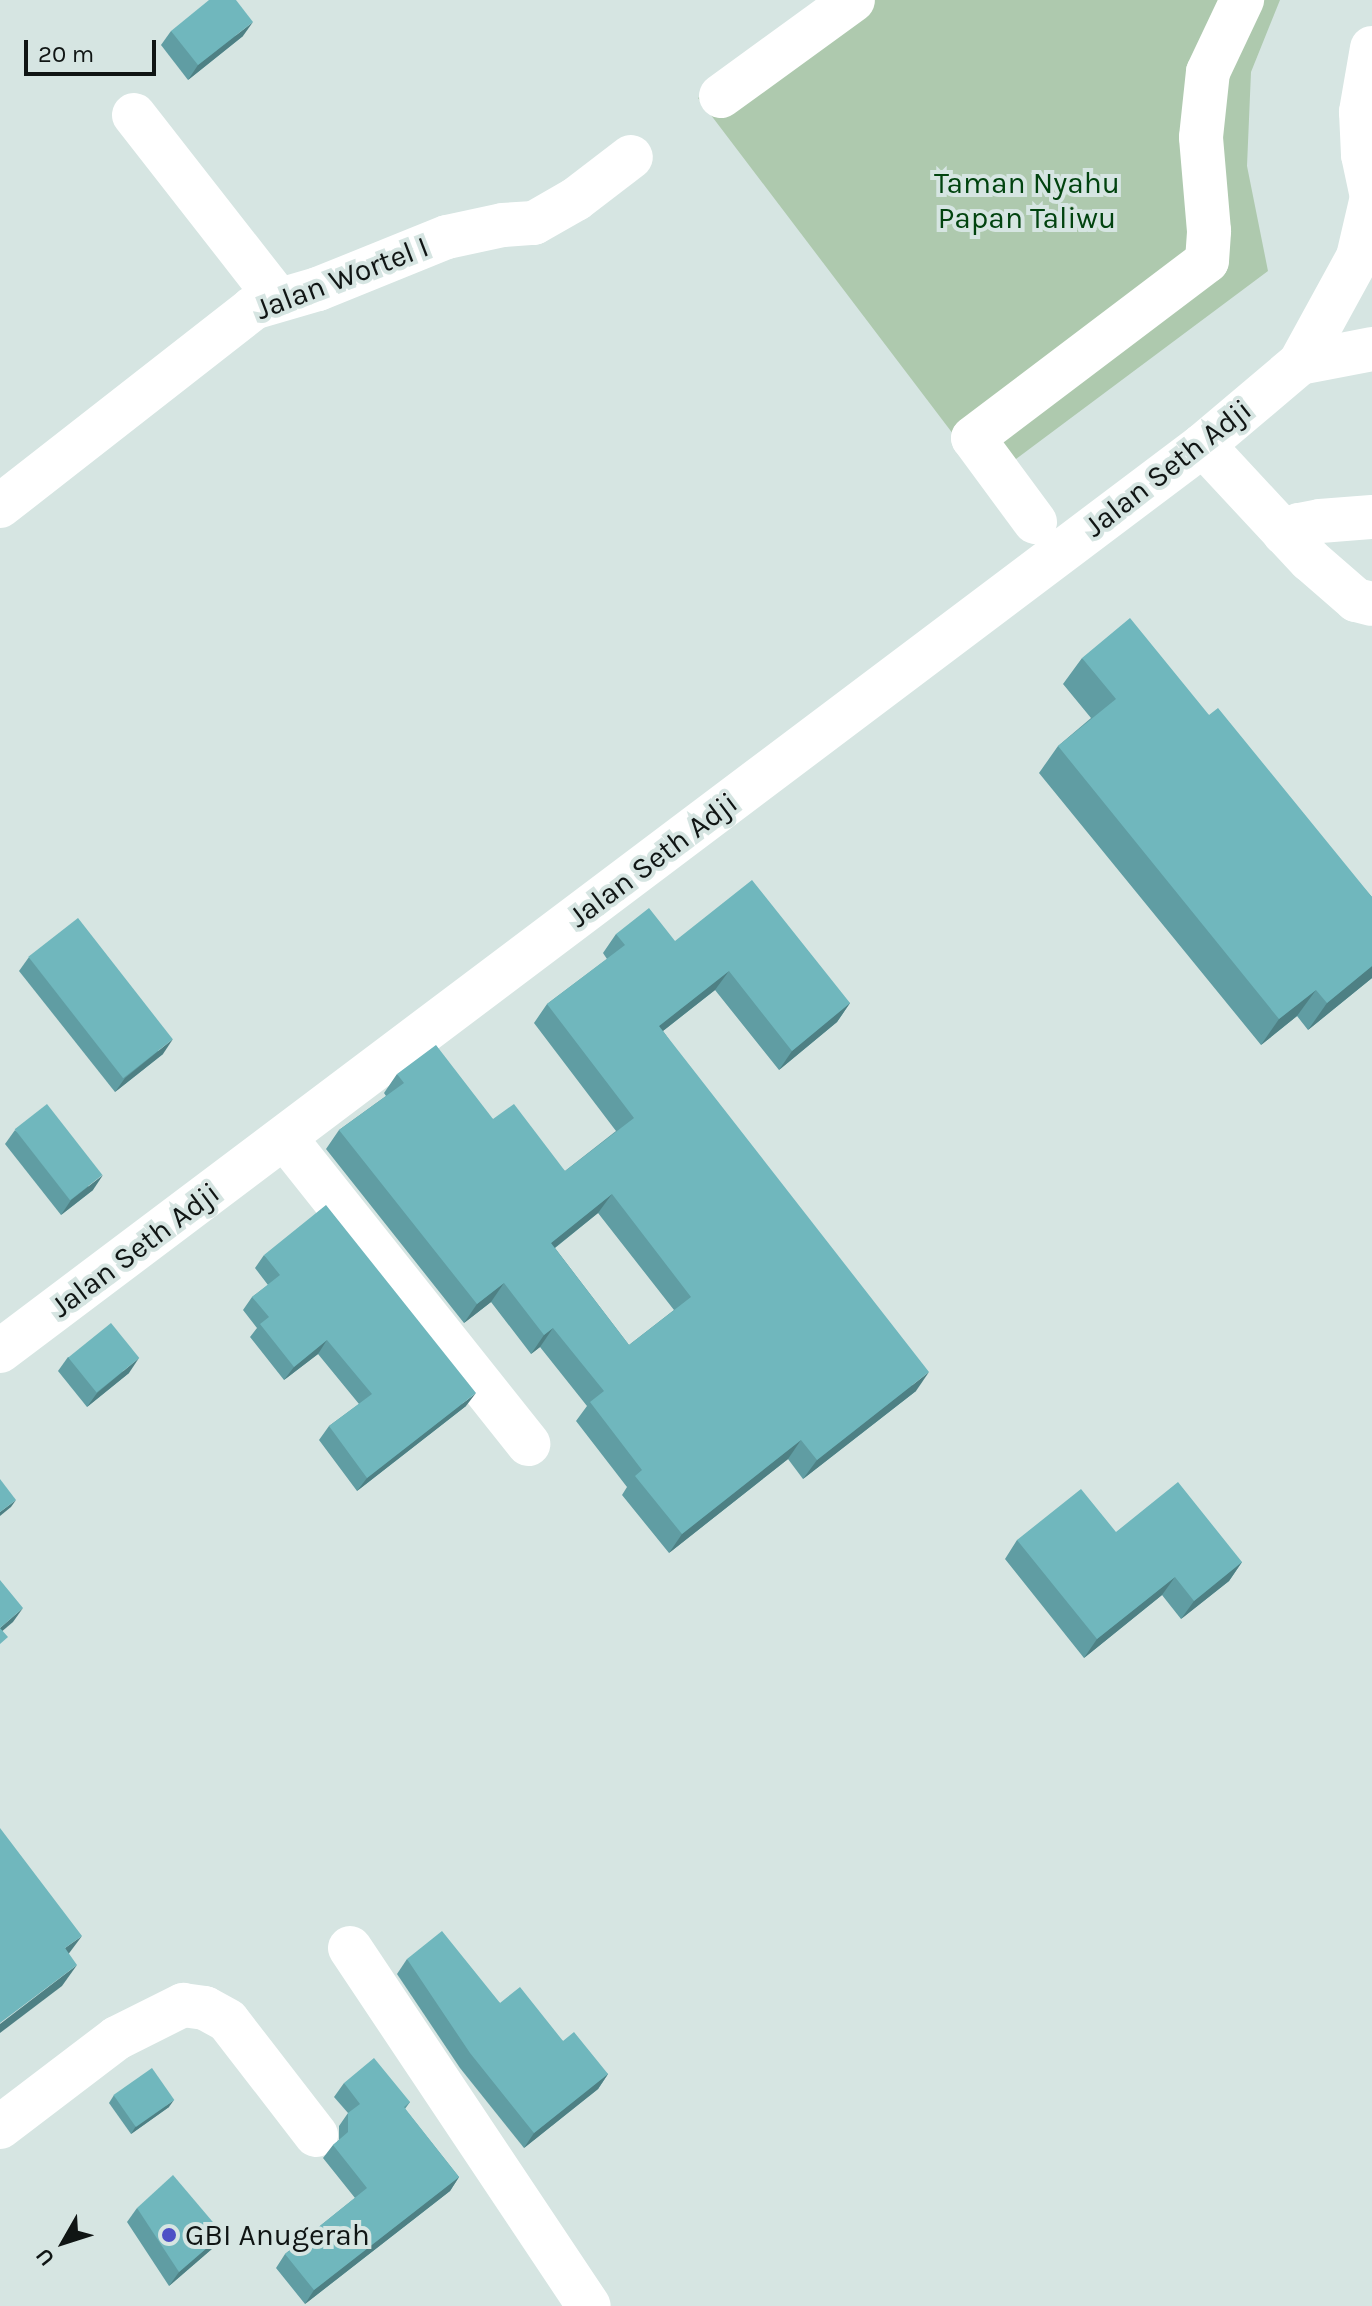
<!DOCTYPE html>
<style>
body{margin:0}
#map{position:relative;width:1372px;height:2306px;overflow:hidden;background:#d6e5e2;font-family:Karla,sans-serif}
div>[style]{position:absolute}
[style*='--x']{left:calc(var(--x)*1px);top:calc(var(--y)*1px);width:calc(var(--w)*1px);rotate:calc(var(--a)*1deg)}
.green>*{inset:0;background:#aec9ae}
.minor>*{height:44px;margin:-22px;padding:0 22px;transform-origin:22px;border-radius:22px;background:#fff}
.wall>*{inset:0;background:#609da3}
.shaded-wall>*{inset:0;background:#4e8084}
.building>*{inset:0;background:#70b7bd;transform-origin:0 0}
.dots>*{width:22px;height:22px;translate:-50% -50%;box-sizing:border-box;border:4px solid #d6e5e2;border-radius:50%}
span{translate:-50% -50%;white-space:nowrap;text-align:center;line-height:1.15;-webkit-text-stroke:8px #d6e5e2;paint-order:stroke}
.park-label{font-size:30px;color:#01430f}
.street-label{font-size:30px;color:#101514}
.poi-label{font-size:30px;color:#101514}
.left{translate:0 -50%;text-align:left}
.north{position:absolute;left:24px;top:2202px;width:80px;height:80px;-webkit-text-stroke:6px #d6e5e2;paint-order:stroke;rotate:231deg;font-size:22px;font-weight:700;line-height:32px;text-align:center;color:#101514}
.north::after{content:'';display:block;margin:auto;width:28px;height:36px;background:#101514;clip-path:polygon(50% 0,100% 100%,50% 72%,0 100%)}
.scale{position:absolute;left:24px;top:40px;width:132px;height:36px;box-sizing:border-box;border:4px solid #101514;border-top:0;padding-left:10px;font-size:24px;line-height:28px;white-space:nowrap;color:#101514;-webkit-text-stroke:6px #d6e5e2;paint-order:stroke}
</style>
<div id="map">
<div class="green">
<div style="clip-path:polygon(830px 0,1280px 0,1251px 72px,1247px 166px,1268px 271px,988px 480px,698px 98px)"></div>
</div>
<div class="minor">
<div style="--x:1372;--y:48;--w:65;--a:99.8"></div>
<div style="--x:1361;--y:112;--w:43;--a:87.3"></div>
<div style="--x:1363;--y:155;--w:43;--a:77.9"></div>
<div style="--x:721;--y:96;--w:163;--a:-36"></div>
<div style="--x:134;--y:115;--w:234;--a:52"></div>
<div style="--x:1300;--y:363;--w:73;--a:-11"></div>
<div style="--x:1203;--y:445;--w:157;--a:47.1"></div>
<div style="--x:1310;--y:560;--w:61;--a:41"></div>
<div style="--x:1356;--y:600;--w:16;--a:14"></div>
<div style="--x:0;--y:506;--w:321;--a:-38"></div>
<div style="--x:253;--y:308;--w:68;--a:-16.3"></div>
<div style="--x:318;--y:289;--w:139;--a:-22"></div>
<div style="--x:447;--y:237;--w:57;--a:-12.1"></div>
<div style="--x:503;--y:225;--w:31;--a:-4"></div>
<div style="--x:534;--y:223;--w:48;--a:-29.7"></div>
<div style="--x:576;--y:199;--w:69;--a:-37.4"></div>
<div style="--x:1035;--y:522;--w:104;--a:-126.4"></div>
<div style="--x:973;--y:438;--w:293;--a:-37.1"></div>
<div style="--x:1207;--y:261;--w:30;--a:-86"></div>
<div style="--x:1209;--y:231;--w:94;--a:-94.9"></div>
<div style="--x:1201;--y:137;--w:65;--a:-83.9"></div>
<div style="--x:1208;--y:72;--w:80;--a:-64.7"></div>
<div style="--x:1284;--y:533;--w:17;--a:-28"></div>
<div style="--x:1299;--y:525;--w:21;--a:-11"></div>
<div style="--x:1320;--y:521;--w:52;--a:-4.4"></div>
<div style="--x:285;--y:1138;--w:391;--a:51.5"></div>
<div style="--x:0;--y:1351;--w:1506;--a:-36.98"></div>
<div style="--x:1203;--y:445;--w:127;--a:-40.2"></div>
<div style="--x:1300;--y:363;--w:121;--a:-61.3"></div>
<div style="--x:1358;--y:257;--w:62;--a:-76.9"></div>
<div style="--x:350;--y:1948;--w:430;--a:56.3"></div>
<div style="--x:0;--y:2127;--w:147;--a:-37.3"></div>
<div style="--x:117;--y:2038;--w:74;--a:-26.6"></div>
<div style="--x:183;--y:2005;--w:22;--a:8"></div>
<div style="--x:205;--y:2008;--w:26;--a:29"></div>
<div style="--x:228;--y:2021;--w:144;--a:52.3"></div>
</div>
<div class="wall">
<div style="clip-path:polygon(171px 31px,243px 36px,188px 80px,161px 45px)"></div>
<div style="clip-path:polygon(1082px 658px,1209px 715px,1372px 897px,1372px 978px,1308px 1030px,1297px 1016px,1261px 1045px,1039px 773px,1058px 746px,1091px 718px,1063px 684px)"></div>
<div style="clip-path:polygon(evenodd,616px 934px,675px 941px,850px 1003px,837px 1022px,779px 1070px,715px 990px,663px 1031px,916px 1391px,803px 1479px,788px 1459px,669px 1553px,622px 1495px,627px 1487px,576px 1421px,587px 1406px,540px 1347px,531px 1354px,491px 1302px,464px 1323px,326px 1149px,339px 1130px,386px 1096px,384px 1093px,397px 1074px,493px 1119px,565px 1171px,616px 1131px,534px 1023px,547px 1004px,607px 959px,603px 953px,616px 934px,598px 1213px,674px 1310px,629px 1345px,555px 1248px,598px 1213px)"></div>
<div style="clip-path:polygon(29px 957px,163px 1054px,115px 1092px,19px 971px)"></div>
<div style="clip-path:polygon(15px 1130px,93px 1190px,61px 1215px,5px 1144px)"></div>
<div style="clip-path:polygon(264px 1255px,466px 1406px,357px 1491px,319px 1440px,329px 1426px,359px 1404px,318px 1354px,284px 1380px,250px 1337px,257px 1328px,243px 1310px,252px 1297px,268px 1285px,255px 1268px)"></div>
<div style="clip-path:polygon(68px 1357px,129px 1373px,87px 1407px,58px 1371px)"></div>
<div style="clip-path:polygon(1116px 1532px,1242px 1562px,1229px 1581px,1181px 1619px,1162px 1595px,1084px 1658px,1005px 1559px,1017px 1540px)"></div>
<div style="clip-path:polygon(407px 1959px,500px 2003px,563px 2041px,608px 2074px,598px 2089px,524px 2148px,460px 2068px,397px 1974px)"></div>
<div style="clip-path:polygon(344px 2083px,410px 2102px,405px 2109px,459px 2177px,450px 2191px,305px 2304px,276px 2268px,285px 2254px,355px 2198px,323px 2158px,333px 2145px,339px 2140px,339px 2126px,348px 2113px,334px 2097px)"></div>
<div style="clip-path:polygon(114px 2095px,169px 2107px,131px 2134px,109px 2103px)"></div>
<div style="clip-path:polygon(137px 2208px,223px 2234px,213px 2248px,169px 2286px,127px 2222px)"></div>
</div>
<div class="shaded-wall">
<div style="clip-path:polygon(253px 22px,243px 36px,188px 80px,198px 65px)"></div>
<div style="clip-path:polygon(1372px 966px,1372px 978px,1308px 1030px,1327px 1003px)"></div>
<div style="clip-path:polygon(729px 971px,715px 990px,645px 1045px,659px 1026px)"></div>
<div style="clip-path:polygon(1316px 990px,1297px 1016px,1261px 1045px,1279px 1019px)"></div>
<div style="clip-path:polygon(850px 1003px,837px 1022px,779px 1070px,792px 1051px)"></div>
<div style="clip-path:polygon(173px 1039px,163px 1054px,115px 1092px,125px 1078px)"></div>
<div style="clip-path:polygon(103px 1175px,93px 1190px,61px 1215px,71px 1200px)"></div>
<div style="clip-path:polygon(612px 1194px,598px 1213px,537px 1262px,551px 1243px)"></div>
<div style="clip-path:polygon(504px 1283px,491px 1302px,464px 1323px,477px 1304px)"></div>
<div style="clip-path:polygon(553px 1328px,540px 1347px,531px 1354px,544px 1335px)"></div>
<div style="clip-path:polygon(327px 1340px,318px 1354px,284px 1380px,294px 1367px)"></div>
<div style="clip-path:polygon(139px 1358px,129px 1373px,87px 1407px,97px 1393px)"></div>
<div style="clip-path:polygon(929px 1372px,916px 1391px,803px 1479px,817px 1460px)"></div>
<div style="clip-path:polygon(476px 1393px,466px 1406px,357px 1491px,367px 1478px)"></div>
<div style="clip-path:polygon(801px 1440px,788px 1459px,669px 1553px,682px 1534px)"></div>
<div style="clip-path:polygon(16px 1500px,11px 1507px,0 1516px,0 1512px)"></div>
<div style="clip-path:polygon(1242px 1562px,1229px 1581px,1181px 1619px,1194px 1601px)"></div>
<div style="clip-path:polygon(1175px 1577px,1162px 1595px,1084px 1658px,1097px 1639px)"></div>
<div style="clip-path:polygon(23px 1608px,13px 1622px,0 1633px,0 1628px)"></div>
<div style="clip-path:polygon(82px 1936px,67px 1956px,65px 1948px)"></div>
<div style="clip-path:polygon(77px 1965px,62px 1986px,0 2033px,0 2024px)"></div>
<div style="clip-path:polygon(608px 2074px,598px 2089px,524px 2148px,534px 2133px)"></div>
<div style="clip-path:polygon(174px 2100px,169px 2107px,131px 2134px,136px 2126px)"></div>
<div style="clip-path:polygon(459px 2177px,450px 2191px,305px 2304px,314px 2290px)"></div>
<div style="clip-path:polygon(223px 2234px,213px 2248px,169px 2286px,179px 2272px)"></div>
</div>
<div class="building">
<div style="clip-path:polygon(209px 0,236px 0,253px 22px,198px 65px,171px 31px)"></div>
<div style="clip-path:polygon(1130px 618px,1209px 715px,1218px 708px,1372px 897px,1372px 966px,1327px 1003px,1316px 990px,1279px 1019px,1058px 746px,1116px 699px,1082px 658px)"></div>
<div style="clip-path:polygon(evenodd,752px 880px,850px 1003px,792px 1051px,729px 971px,659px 1026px,929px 1372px,817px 1460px,801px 1440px,682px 1534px,635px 1476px,642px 1470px,590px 1402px,604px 1391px,553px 1328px,544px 1335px,504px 1283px,477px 1304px,339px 1130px,404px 1083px,397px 1074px,436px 1045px,493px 1119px,514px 1104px,565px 1171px,634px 1118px,547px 1004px,625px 945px,616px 934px,649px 908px,675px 941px,752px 880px,612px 1194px,691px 1297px,629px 1345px,551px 1243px,612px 1194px)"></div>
<div style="left:78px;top:918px;width:154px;height:63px;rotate:52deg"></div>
<div style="left:47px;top:1104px;width:90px;height:41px;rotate:52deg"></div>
<div style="clip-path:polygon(326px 1205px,476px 1393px,367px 1478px,329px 1426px,372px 1394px,327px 1340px,294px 1367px,260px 1324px,269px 1317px,252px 1297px,280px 1275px,264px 1255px)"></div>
<div style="left:111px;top:1323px;width:45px;height:55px;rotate:51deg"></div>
<div style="clip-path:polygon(0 1479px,16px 1500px,0 1512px)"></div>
<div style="clip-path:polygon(1178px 1482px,1242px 1562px,1194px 1601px,1175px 1577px,1097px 1639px,1017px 1540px,1081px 1489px,1116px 1532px)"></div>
<div style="clip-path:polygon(0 1580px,23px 1608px,0 1628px,8px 1637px,0 1644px)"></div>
<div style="clip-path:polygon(0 1828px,82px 1936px,65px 1948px,77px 1965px,0 2023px)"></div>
<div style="clip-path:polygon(442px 1931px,500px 2003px,520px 1987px,563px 2041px,574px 2032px,608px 2074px,534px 2133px,470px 2053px,407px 1959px)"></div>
<div style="clip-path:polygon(374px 2058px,410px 2102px,404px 2107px,459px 2177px,314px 2290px,285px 2254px,367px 2188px,333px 2145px,348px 2132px,348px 2113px,360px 2104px,344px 2083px)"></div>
<div style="left:152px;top:2068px;width:39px;height:47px;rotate:55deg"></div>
<div style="clip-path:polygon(173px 2175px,223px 2234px,179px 2272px,137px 2208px)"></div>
</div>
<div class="dots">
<div style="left:169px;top:2235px;background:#4e50c6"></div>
</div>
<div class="park-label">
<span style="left:1027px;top:200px">Taman Nyahu<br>Papan Taliwu</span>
</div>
<div class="street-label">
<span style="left:342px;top:278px;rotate:-21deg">Jalan Wortel I</span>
<span style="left:1168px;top:468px;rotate:-38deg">Jalan Seth Adji</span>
<span style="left:653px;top:860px;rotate:-37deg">Jalan Seth Adji</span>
<span style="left:135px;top:1250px;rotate:-37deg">Jalan Seth Adji</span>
</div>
<div class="poi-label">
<span class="left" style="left:185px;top:2235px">GBI Anugerah</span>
</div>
<div class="north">U</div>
<div class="scale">20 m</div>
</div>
